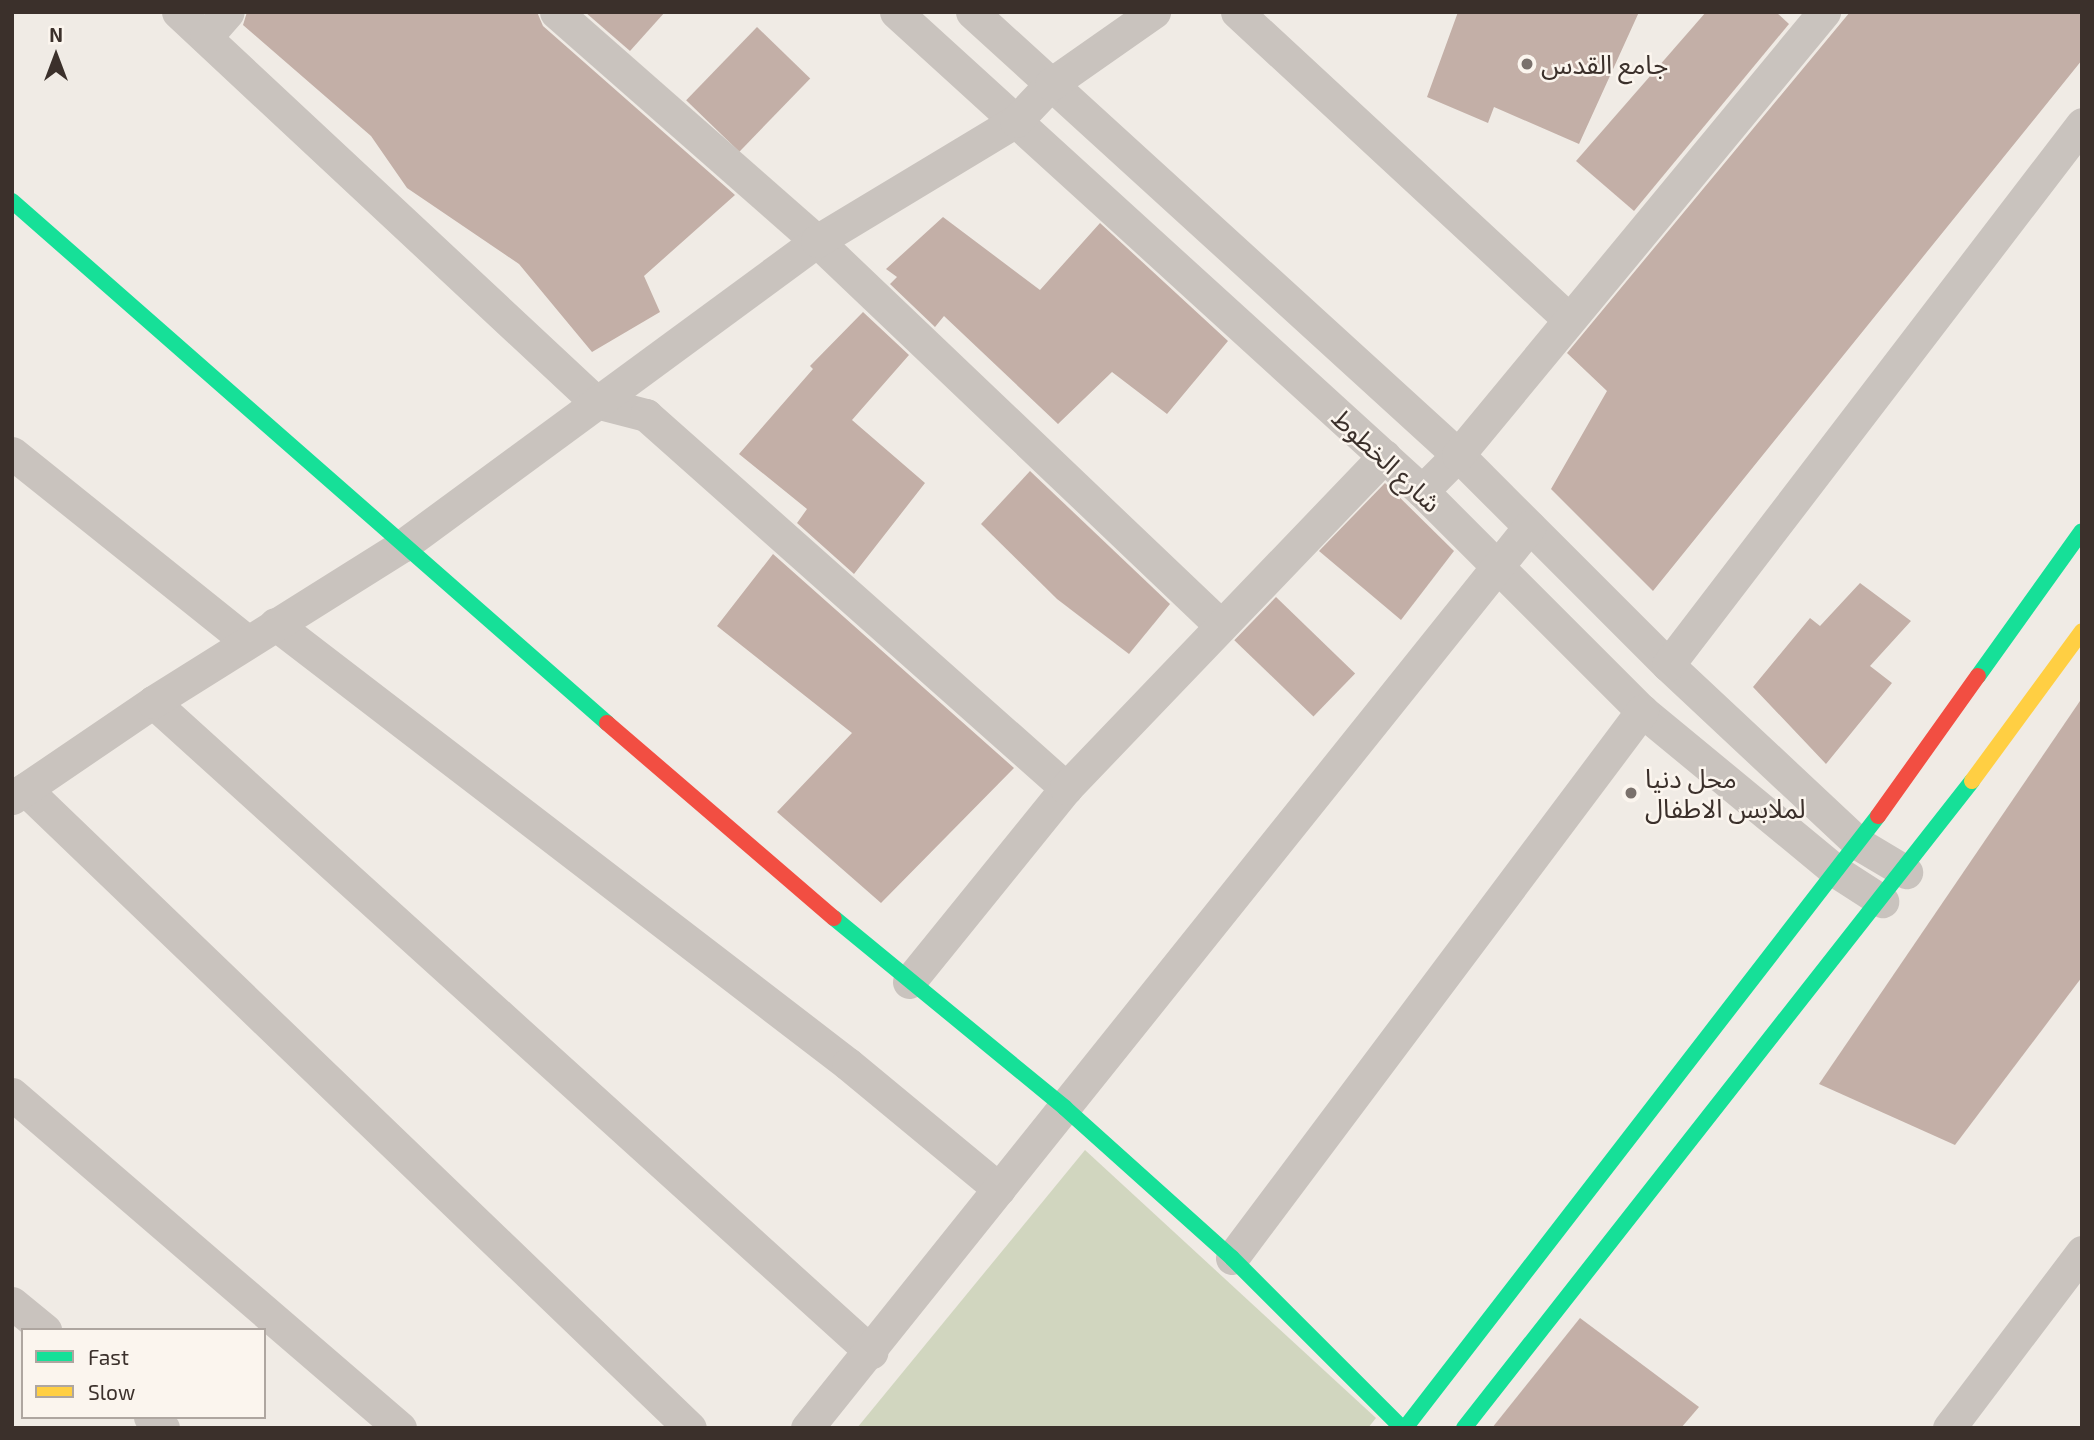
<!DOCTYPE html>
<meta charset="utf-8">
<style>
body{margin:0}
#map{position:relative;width:2094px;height:1440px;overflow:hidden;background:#f0ebe5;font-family:"Exo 2","Noto Sans Arabic",sans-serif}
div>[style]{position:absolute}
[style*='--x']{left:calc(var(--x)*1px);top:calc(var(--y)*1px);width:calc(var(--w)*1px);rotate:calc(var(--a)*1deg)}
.green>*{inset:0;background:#d1d6bf}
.building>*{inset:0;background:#c3afa7;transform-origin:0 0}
.street>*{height:33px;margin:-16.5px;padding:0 16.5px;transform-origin:16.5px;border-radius:16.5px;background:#c9c3be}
.fast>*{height:16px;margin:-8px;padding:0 8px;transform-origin:8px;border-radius:8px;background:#16e098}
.slow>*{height:16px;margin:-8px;padding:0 8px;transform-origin:8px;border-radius:8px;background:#ffcf43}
.jam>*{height:16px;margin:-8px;padding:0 8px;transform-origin:8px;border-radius:8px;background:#f24e42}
.dots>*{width:19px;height:19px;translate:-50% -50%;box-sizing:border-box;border:4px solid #fbf5ee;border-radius:50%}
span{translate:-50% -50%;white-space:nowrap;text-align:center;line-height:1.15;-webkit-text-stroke:5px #fbf5ee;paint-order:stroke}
.poi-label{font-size:26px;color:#3b302b}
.left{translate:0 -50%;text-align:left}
.street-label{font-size:26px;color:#3b302b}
.frame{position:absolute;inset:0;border:14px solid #3b302b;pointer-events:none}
.legend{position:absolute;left:21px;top:1328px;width:245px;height:91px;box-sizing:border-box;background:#fbf5ee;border:2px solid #aea6a0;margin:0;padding:9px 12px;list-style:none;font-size:21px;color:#3b302b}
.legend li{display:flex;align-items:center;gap:14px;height:35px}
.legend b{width:35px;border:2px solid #aea6a0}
.north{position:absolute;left:21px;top:21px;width:70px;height:70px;-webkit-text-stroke:5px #fbf5ee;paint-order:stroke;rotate:0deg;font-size:19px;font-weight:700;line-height:28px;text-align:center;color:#3b302b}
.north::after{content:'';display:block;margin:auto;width:24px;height:32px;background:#3b302b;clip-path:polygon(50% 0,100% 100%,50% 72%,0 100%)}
</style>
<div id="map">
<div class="green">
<div style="clip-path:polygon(1085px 1150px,1376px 1418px,1368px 1428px,857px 1428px)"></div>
</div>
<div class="building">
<div style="clip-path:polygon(247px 12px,537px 12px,543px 26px,735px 195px,644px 276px,660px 312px,592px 352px,519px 264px,407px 188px,371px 136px,243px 25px)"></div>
<div style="clip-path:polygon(585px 12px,665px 12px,630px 51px)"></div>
<div style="clip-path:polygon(1458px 12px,1639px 12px,1579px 144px,1494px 107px,1488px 123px,1427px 97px)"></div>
<div style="clip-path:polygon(1706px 12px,1776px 12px,1789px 24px,1634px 211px,1576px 161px)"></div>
<div style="clip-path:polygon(1850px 12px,2082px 12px,2082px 60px,1653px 591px,1551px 489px,1607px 391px,1567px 353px)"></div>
<div style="left:757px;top:27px;width:74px;height:102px;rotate:44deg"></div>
<div style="clip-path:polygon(943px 217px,1040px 290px,1100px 223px,1228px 341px,1167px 414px,1112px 372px,1058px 424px,944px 316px,935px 327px,890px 284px,897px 277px,886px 269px)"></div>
<div style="clip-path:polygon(863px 312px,909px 355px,852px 420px,925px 483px,854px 574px,797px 523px,807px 509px,739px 454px,813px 369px,810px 366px)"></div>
<div style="clip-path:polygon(1030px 471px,1170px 604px,1129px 654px,1057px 599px,981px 524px)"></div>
<div style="clip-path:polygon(1385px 483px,1454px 551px,1401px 620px,1319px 551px)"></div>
<div style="clip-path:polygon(773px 554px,1014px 768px,881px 903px,777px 812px,852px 733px,717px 626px)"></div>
<div style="clip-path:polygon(1860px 583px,1911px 621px,1870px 666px,1892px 683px,1826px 764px,1753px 687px,1810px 618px,1820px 626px)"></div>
<div style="left:1276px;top:597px;width:110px;height:60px;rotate:44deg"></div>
<div style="clip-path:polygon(2082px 698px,2082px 977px,1955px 1145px,1819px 1084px)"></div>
<div style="clip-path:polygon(1580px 1318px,1699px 1407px,1681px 1428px,1492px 1428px)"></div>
</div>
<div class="street">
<div style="--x:178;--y:12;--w:572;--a:43.02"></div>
<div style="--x:596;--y:402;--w:52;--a:14.6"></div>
<div style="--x:646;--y:415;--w:562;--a:41.61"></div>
<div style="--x:556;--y:12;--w:347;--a:41.3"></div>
<div style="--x:817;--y:241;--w:555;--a:43.61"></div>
<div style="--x:896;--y:12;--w:711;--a:42.32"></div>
<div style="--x:1422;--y:491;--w:311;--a:45"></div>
<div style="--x:1642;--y:711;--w:253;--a:39.5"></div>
<div style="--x:1837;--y:872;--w:54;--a:32.8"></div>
<div style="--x:972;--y:12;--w:658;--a:42.35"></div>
<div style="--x:1458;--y:455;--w:297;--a:45"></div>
<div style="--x:1668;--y:665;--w:262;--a:43.1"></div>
<div style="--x:1859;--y:844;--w:55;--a:30.8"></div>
<div style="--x:1237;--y:12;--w:450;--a:42.8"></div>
<div style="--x:206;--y:37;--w:33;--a:-49"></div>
<div style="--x:12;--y:453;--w:301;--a:38.7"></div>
<div style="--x:1422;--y:491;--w:51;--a:-45"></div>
<div style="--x:1458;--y:455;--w:575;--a:-50.44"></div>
<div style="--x:275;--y:624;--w:722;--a:37.52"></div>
<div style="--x:848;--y:1064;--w:196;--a:39.6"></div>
<div style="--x:1668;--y:665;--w:681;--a:-52.57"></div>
<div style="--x:153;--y:702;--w:969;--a:42.15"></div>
<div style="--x:25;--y:789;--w:922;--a:43.86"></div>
<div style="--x:12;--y:798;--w:171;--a:-34.2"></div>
<div style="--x:153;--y:702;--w:294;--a:-32.1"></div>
<div style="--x:402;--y:546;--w:515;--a:-36.31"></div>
<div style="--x:817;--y:241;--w:232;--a:-31.1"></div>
<div style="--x:1016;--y:121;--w:51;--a:-46.6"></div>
<div style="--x:1051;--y:84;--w:126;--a:-35"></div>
<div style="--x:909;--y:982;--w:250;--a:-51"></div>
<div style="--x:1066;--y:788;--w:460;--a:-46.2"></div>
<div style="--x:12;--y:1094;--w:512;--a:40.72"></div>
<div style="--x:1232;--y:1258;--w:684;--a:-53.15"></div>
<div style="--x:12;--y:1303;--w:43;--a:39.3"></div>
<div style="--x:150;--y:1417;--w:17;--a:40"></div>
<div style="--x:807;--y:1428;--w:1155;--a:-51.29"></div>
<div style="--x:1949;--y:1428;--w:221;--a:-52.9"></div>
</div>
<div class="fast">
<div style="--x:12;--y:201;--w:792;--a:41.26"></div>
<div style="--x:1978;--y:676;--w:178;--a:-54.4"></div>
<div style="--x:834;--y:918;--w:299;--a:39.4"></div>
<div style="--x:1065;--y:1108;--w:224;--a:41.9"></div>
<div style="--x:1232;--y:1258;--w:240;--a:45"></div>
<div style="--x:1405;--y:1428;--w:773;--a:-52.3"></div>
<div style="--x:1464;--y:1428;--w:823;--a:-51.86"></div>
</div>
<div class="slow">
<div style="--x:1972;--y:781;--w:186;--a:-53.7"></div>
</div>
<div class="jam">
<div style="--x:607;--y:723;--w:299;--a:40.7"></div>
<div style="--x:1878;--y:816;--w:172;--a:-54.5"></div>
</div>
<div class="dots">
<div style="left:1527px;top:64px;background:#7a716c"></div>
<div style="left:1631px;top:793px;background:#7a716c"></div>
</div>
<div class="poi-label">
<span class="left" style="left:1541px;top:64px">جامع القدس</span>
<span class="left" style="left:1645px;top:793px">محل دنيا<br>لملابس الاطفال</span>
</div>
<div class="street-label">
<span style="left:1387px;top:460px;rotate:43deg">شارع الخطوط</span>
</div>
<div class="frame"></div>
<ul class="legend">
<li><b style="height:9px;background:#16e098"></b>Fast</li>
<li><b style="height:9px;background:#ffcf43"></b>Slow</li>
</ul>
<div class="north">N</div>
</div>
